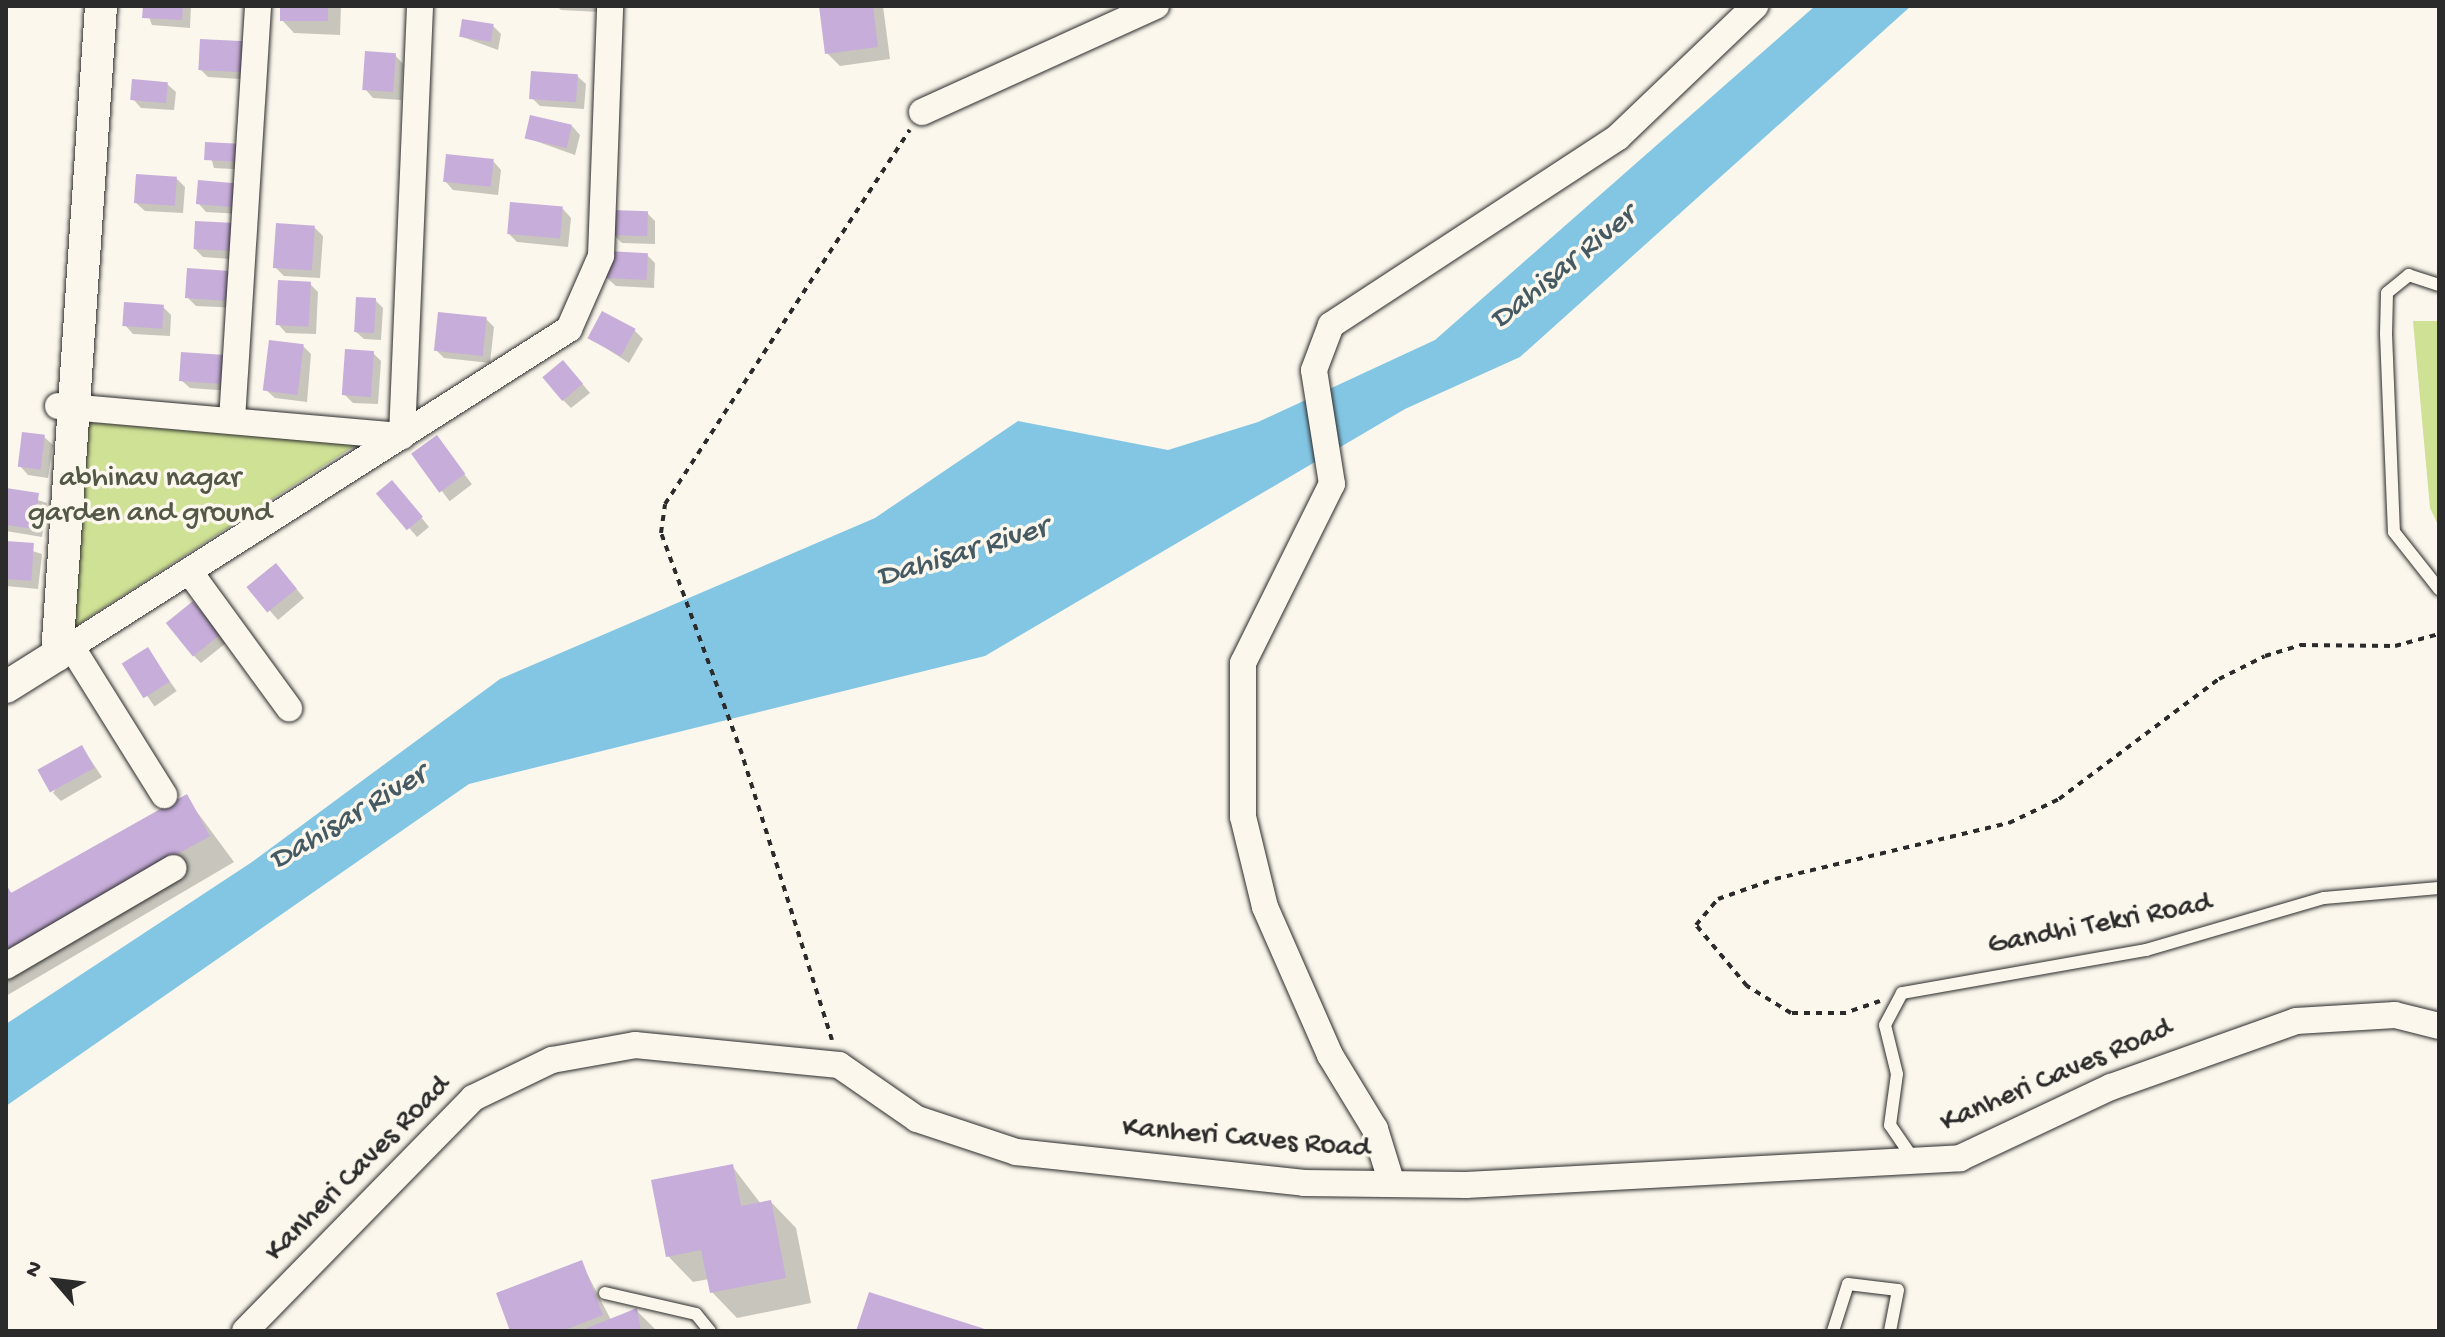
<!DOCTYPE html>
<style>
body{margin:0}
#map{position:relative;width:2445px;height:1337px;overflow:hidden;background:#fbf7ec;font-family:"Gochi Hand",sans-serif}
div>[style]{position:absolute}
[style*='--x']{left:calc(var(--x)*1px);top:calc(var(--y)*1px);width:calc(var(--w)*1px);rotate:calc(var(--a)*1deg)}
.green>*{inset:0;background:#cfe195}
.water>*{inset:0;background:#83c6e4}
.shadow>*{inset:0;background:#0003;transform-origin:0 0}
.building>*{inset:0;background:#c7adda;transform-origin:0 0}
.path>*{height:4px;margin-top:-2px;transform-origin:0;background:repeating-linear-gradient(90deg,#2b2b2b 0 6px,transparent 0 12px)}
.roads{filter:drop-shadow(0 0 2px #2b2b2b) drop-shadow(0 0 2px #2b2b2b)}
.service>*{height:12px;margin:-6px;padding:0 6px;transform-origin:6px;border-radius:6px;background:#fbf7ec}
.minor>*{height:26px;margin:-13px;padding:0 13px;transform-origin:13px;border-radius:13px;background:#fbf7ec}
.tertiary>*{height:32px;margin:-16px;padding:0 16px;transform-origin:16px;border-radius:16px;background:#fbf7ec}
span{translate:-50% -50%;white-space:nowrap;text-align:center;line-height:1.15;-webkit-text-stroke:7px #fbf7ec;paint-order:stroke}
.park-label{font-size:30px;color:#545846}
.street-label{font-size:30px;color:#2b2b2b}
.water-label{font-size:32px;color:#455a62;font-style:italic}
.frame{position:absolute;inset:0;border:8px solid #2b2b2b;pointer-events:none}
.north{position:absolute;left:16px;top:1241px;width:80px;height:80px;-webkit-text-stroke:6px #fbf7ec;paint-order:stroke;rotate:298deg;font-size:22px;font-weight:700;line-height:32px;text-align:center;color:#2b2b2b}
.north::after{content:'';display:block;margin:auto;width:28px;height:36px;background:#2b2b2b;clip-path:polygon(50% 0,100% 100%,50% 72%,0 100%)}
</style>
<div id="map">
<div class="green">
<div style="clip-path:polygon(2413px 321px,2439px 321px,2439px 527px,2430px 508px)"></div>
<div style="clip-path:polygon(85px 422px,356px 445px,74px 627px)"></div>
</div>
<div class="water">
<div style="clip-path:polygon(1815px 6px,1911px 6px,1520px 357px,1405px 409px,985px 656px,469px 784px,6px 1106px,6px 1024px,252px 862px,500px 679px,875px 518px,1018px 421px,1168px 450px,1258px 422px,1435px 340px)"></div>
</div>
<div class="shadow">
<div style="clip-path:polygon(145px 6px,191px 6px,190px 28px,152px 25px)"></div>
<div style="clip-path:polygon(282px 6px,341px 6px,340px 35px,294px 33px,282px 20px)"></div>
<div style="clip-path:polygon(557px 6px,600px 6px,600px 12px,561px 10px)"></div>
<div style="clip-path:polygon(821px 6px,883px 6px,890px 59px,840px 66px,827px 53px)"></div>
<div style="clip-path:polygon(493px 26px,501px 34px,498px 50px,460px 36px)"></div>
<div style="clip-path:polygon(202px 41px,256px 80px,208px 77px,200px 69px)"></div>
<div style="clip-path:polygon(395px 55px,403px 64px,401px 100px,373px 98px,365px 89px)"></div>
<div style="clip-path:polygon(577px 76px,586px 84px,584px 109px,540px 106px,532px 98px)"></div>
<div style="clip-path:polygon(167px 84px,176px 92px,174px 110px,141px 108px,133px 99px)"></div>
<div style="clip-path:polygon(572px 126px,580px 135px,575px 155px,527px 138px)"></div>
<div style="clip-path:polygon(207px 144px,250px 170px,214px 168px)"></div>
<div style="clip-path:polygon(493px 161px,501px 170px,498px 195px,453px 190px,445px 181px)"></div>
<div style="clip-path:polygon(177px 179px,185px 187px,183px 213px,145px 211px,136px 203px)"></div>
<div style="clip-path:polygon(234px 185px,241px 214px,206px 212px,198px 203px)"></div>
<div style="clip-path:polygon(563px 209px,571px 218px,568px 247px,517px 242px,509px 234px)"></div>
<div style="clip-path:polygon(647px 213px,655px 221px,655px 244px,622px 243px,613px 234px)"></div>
<div style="clip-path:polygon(239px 225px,245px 260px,203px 257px,195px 249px)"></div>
<div style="clip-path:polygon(315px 228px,323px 236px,320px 278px,284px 276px,276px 268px)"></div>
<div style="clip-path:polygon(647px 255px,655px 263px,654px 288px,616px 286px,607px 278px)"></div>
<div style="clip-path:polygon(189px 270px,240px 308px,196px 306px,187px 297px)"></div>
<div style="clip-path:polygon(310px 284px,318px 292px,316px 334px,286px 333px,278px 324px)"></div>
<div style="clip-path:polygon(375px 300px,383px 308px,381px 340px,364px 339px,355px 331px)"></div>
<div style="clip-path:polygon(163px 307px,171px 315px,170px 336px,133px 334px,125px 325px)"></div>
<div style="clip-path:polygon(486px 319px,494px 327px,490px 363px,444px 358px,436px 350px)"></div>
<div style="clip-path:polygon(634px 330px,643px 339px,629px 363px,590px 338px)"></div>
<div style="clip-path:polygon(303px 346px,311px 354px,307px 402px,275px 398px,266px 390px)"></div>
<div style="clip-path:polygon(373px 353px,381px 361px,378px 404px,353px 403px,344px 394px)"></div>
<div style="clip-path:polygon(225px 357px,231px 391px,190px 388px,181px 380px)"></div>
<div style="clip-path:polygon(571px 370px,590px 393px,571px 408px,563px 400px)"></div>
<div style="clip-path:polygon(44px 437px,53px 445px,48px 478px,28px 475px,20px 466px)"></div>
<div style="left:437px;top:438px;width:58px;height:28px;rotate:53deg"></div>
<div style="clip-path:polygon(6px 490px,47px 503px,42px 537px,6px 531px)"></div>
<div style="clip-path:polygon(400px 491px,429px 527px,417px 537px,379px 493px)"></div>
<div style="clip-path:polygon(6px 543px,42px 554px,38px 589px,6px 586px)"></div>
<div style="clip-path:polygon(284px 574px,304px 598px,278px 620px,250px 588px)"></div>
<div style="clip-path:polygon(201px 612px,226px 643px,201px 663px,193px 655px)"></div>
<div style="left:148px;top:650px;width:50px;height:27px;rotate:55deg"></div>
<div style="clip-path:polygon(82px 747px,102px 777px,61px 801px,53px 793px)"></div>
<div style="clip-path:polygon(186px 797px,234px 862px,6px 996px,6px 888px,13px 894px)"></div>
<div style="clip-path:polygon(732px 1166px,761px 1204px,771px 1202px,796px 1228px,811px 1303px,737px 1318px,712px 1292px,709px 1279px,693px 1282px,668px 1256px)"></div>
<div style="clip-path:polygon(581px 1262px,611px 1320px,636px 1310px,657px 1331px,513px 1331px)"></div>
</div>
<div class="building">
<div style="clip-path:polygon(143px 6px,183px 6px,182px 20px,142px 18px)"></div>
<div style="left:280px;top:6px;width:48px;height:15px"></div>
<div style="clip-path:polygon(819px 6px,873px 6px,878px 47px,825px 54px)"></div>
<div style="left:462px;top:19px;width:32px;height:18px;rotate:9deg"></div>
<div style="left:200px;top:39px;width:50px;height:31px;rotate:3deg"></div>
<div style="left:365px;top:51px;width:31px;height:39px;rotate:4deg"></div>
<div style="left:531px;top:71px;width:47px;height:28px;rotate:4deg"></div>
<div style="left:132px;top:79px;width:36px;height:21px;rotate:5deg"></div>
<div style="left:530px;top:115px;width:43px;height:24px;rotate:13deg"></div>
<div style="left:205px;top:142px;width:39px;height:18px;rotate:3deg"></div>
<div style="left:446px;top:154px;width:48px;height:28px;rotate:6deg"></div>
<div style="left:136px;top:174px;width:41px;height:29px;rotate:4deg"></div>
<div style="left:198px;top:180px;width:37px;height:24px;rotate:5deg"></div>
<div style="left:510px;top:202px;width:53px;height:32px;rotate:5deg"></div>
<div style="left:612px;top:210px;width:36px;height:25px;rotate:2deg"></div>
<div style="left:195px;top:221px;width:45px;height:28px;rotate:3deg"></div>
<div style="left:276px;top:223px;width:39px;height:45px;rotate:4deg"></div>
<div style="left:607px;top:251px;width:41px;height:27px;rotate:3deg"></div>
<div style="left:187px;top:268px;width:47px;height:30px;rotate:4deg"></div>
<div style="left:278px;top:280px;width:33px;height:45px;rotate:3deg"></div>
<div style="left:356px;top:297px;width:20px;height:35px;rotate:3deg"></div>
<div style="left:124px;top:302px;width:40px;height:24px;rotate:4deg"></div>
<div style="left:602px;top:311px;width:38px;height:31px;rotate:28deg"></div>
<div style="left:438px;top:312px;width:49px;height:39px;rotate:6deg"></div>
<div style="left:269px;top:340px;width:35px;height:51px;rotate:7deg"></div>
<div style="left:345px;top:349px;width:29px;height:46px;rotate:4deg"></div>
<div style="left:181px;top:352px;width:44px;height:29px;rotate:4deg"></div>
<div style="left:563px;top:360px;width:31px;height:27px;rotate:50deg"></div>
<div style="left:22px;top:432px;width:23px;height:35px;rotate:7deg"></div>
<div style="left:437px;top:435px;width:48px;height:32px;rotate:54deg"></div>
<div style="left:392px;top:480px;width:48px;height:21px;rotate:50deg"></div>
<div style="clip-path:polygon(6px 488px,39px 493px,34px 529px,6px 525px)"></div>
<div style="left:6px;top:541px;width:28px;height:38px;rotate:4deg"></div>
<div style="left:276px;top:563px;width:33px;height:38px;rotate:51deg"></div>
<div style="left:193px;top:601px;width:43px;height:35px;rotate:51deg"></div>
<div style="left:148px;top:647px;width:41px;height:31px;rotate:58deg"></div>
<div style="left:82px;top:745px;width:26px;height:51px;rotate:61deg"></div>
<div style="clip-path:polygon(187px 794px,210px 836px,6px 950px,6px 884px,11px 893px)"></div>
<div style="clip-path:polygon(733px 1164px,741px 1206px,771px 1200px,786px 1278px,710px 1293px,701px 1250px,666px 1257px,651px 1180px)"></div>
<div style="clip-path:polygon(582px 1260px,603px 1315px,562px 1331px,510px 1331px,496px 1293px)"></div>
<div style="clip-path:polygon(869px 1292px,988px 1330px,988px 1331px,856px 1331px)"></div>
<div style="clip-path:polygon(637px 1308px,641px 1331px,580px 1331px)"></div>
</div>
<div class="path">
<div style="--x:1880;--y:1001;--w:36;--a:161"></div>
<div style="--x:1846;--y:1013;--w:55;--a:180"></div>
<div style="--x:1791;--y:1013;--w:52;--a:-148.5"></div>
<div style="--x:1747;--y:986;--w:80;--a:-129.9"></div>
<div style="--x:1696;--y:925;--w:34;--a:-50"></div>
<div style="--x:1718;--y:899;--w:60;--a:-19.3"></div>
<div style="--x:1775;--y:879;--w:241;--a:-13.5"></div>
<div style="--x:2009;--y:823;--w:55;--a:-25.6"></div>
<div style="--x:2059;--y:799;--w:200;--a:-36.9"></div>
<div style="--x:2219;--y:679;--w:51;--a:-26.6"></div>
<div style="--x:2265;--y:656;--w:37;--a:-17"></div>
<div style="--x:2300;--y:645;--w:95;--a:0.6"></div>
<div style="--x:2395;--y:646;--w:46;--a:-15.3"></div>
<div style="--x:832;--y:1040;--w:300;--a:-107.5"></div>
<div style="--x:742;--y:754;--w:235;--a:-110.1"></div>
<div style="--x:661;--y:533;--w:29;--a:-82"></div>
<div style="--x:665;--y:504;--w:447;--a:-56.8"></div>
</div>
<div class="roads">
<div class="service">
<div style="--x:2439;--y:285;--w:32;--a:-162"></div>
<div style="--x:2409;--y:275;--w:28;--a:141"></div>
<div style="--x:2387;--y:293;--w:41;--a:91.4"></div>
<div style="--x:2386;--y:334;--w:198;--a:87.7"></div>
<div style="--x:2394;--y:532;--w:73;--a:51.7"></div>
<div style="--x:1914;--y:1160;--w:42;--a:-124.4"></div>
<div style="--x:1890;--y:1125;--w:51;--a:-82.2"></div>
<div style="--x:1897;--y:1074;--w:50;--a:-103.8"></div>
<div style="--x:1885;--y:1025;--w:36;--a:-62"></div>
<div style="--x:1902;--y:993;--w:248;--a:-10"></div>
<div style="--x:2146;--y:950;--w:185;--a:-16.3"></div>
<div style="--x:2324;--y:898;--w:115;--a:-5"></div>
<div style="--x:605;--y:1293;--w:93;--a:13"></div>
<div style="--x:696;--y:1314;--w:22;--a:51"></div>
<div style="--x:1833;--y:1331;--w:49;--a:-72.3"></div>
<div style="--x:1848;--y:1284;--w:50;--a:6.8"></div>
<div style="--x:1898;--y:1290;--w:42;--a:101"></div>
</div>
<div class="minor">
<div style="--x:922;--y:112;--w:257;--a:-24.4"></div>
<div style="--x:58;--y:406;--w:345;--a:5"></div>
<div style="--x:402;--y:436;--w:430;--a:-87.6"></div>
<div style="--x:232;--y:420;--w:415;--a:-86.4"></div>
<div style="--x:189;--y:571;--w:170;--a:53.9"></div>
<div style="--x:71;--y:646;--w:176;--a:58"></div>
<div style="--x:57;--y:655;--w:607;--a:-32.49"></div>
<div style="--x:569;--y:329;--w:80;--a:-66.3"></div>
<div style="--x:601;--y:256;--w:250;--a:-87.9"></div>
<div style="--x:6;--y:966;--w:194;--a:-30.3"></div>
<div style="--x:1392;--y:1184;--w:58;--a:-107.2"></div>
<div style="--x:1375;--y:1129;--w:87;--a:-121.3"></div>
<div style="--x:1330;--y:1055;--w:162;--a:-113.7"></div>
<div style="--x:1265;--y:907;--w:93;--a:-103.7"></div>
<div style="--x:1243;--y:817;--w:154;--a:-90"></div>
<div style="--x:1243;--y:663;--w:200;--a:-63.6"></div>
<div style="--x:1332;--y:484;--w:115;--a:-99"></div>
<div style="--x:1314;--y:370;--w:48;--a:-69.3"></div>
<div style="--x:1331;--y:325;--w:343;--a:-33.2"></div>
<div style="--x:1618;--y:137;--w:190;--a:-43.7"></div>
<div style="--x:245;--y:1331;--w:326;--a:-45.6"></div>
<div style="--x:473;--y:1098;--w:88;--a:-25.7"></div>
<div style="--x:552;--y:1060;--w:84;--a:-10.2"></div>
<div style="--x:635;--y:1045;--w:205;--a:5.6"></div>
<div style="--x:839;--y:1065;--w:95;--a:34.7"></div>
<div style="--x:917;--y:1119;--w:104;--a:18.4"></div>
<div style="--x:1016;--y:1152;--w:290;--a:6.1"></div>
<div style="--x:1304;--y:1183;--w:162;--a:0.7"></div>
<div style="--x:1466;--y:1185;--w:495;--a:-3.1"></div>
<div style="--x:1960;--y:1158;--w:167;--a:-25.2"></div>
<div style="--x:2111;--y:1087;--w:196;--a:-19.6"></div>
<div style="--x:2296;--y:1021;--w:99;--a:-3.5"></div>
<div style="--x:2395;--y:1015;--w:45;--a:14"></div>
</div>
<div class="tertiary">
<div style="--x:6;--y:687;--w:60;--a:-32.1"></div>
<div style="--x:57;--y:655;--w:650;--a:-86.12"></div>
</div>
</div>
<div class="park-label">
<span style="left:150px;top:497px">abhinav nagar<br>garden and ground</span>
</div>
<div class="street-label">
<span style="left:2100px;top:926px;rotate:-11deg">Gandhi Tekri Road</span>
<span style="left:2057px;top:1077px;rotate:-23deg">Kanheri Caves Road</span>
<span style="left:1246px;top:1140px;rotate:5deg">Kanheri Caves Road</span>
<span style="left:359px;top:1170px;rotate:-45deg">Kanheri Caves Road</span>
</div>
<div class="water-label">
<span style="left:1564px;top:269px;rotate:-39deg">Dahisar River</span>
<span style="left:963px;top:554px;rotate:-17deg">Dahisar River</span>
<span style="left:349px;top:819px;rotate:-31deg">Dahisar River</span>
</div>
<div class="frame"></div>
<div class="north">N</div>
</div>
